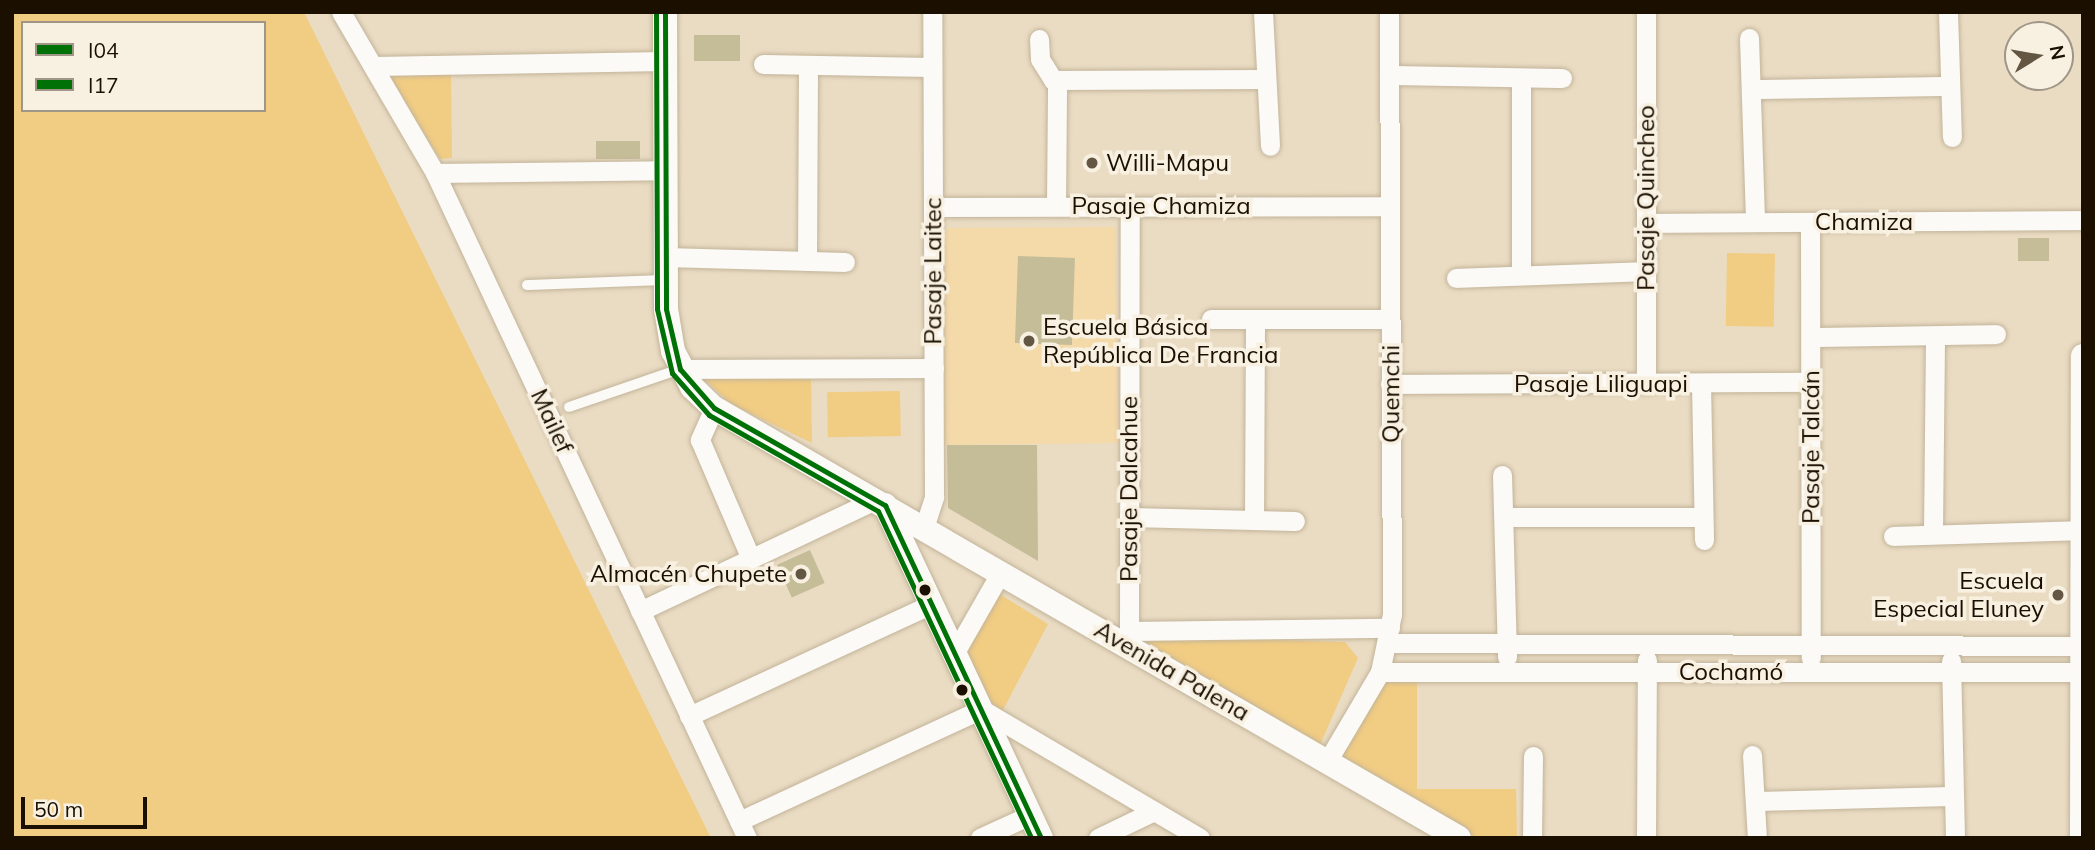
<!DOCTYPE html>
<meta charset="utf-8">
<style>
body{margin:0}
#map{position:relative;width:2095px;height:850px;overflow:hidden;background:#eadcc3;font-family:Mulish,sans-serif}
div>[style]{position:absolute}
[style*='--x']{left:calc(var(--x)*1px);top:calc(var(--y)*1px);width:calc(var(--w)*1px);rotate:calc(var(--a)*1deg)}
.built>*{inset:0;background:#f4d9a9}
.green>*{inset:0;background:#f1cc83;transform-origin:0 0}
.building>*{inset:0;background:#c5bc98;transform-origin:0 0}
.roads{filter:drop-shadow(0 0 2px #c2b49a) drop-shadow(0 0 2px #c2b49a)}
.service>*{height:10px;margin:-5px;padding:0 5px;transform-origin:5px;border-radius:5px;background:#fcfaf6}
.minor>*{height:19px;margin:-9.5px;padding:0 9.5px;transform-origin:9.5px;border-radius:9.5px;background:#fcfaf6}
.tertiary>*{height:24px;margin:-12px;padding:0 12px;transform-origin:12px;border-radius:12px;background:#fcfaf6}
.bus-1>*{height:5px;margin:-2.5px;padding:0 2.5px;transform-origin:2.5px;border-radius:2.5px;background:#007106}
.bus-2>*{height:5px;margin:-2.5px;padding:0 2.5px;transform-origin:2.5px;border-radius:2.5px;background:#007106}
.dots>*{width:19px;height:19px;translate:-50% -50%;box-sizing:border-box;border:4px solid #f8f0e1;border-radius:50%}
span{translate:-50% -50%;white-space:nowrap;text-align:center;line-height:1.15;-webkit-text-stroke:7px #f8f0e1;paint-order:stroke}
.poi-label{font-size:24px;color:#1b0f00}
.left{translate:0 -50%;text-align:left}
.right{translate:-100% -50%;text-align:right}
.street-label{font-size:24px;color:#1b0f00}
.frame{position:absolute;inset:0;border:14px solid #1b0f00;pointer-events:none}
.legend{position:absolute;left:21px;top:21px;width:245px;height:91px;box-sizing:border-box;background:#f8f0e1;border:2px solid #a09687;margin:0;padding:9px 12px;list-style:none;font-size:21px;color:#1b0f00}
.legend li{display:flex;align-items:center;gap:14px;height:35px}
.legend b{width:35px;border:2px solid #a09687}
.north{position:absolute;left:2004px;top:21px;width:70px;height:70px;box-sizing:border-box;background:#f8f0e1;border:2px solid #a09687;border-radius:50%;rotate:79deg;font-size:19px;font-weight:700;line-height:28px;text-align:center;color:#1b0f00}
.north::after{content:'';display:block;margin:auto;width:24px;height:32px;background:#635744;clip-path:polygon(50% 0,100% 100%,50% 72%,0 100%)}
.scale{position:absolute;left:21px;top:797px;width:126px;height:32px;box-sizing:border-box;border:4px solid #1b0f00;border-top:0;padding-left:9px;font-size:21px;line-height:24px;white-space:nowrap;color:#1b0f00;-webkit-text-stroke:5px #f8f0e1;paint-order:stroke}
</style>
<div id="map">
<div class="built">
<div style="clip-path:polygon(1115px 227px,1119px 443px,941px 445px,941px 238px,948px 228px)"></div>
</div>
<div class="green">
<div style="clip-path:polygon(evenodd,12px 12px,304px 12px,711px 838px,12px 838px,12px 12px,23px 23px,264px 23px,264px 110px,23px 110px,23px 23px)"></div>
<div style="clip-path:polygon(385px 71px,451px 73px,452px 158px,440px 159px)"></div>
<div style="left:1727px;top:253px;width:48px;height:73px;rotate:1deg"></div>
<div style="clip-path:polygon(698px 373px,811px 379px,812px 443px,731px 404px)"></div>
<div style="left:900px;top:391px;width:45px;height:73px;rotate:89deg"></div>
<div style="clip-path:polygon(996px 592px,1048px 624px,1002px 712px,989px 701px,962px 650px)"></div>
<div style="clip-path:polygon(1149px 636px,1345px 642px,1358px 658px,1320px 745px,1147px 643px)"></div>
<div style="clip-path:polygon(1387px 680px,1417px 680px,1417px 789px,1516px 789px,1517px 838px,1477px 838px,1341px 757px)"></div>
</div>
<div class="building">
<div style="left:694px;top:35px;width:46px;height:26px"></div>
<div style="left:596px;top:141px;width:44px;height:18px"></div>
<div style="left:2018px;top:238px;width:31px;height:23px"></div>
<div style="left:1018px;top:256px;width:57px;height:87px;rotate:2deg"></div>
<div style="clip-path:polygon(947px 445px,1037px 445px,1038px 561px,948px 508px)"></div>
<div style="left:810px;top:550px;width:36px;height:36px;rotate:66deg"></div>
</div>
<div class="roads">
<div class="service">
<div style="--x:527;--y:285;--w:138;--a:-2.1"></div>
<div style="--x:569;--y:407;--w:117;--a:-18.9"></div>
</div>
<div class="minor">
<div style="--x:341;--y:12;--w:186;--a:59.7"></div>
<div style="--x:435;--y:173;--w:735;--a:64.87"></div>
<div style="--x:1263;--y:12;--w:134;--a:87"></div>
<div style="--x:1646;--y:12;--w:372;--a:90"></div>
<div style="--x:1948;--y:12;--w:125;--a:88.2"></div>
<div style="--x:1749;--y:38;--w:184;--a:88.1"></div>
<div style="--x:1039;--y:39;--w:20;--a:87"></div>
<div style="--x:1040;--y:59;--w:25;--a:58"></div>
<div style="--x:1053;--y:80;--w:210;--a:-0.3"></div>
<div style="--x:763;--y:64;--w:169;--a:1"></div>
<div style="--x:373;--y:66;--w:292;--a:-1"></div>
<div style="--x:1389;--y:75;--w:173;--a:1"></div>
<div style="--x:1521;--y:78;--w:193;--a:90"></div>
<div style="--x:1754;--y:89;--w:194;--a:-0.9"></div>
<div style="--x:435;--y:173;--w:230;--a:-0.7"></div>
<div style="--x:1056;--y:206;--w:126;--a:-89.5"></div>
<div style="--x:933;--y:207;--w:457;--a:-0.1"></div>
<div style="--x:1810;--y:222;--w:436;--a:89.9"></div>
<div style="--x:1646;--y:223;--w:437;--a:-0.4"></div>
<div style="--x:666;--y:257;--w:179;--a:1.6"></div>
<div style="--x:807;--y:261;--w:194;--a:-89.7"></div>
<div style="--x:1456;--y:278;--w:190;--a:-2.1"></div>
<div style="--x:1211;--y:319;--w:179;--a:0"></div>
<div style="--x:1811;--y:337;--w:185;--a:-0.9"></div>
<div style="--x:680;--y:369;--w:254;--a:-0.2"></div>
<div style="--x:1701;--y:383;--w:157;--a:88.9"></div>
<div style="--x:1390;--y:384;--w:421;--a:-0.3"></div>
<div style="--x:714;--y:408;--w:35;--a:114"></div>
<div style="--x:700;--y:440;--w:129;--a:66.8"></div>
<div style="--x:1502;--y:475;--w:182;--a:88.4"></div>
<div style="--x:1129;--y:517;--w:166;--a:1.4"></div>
<div style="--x:1254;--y:517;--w:195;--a:-89.7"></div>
<div style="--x:1507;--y:517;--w:195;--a:0"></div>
<div style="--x:924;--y:528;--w:33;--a:-72"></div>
<div style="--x:934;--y:497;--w:485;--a:-90.2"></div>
<div style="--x:1933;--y:530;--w:194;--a:-89.4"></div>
<div style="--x:1893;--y:536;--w:190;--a:-1.8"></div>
<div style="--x:640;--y:611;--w:260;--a:-25.3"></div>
<div style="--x:1129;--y:631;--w:261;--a:-0.7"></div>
<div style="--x:1388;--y:643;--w:695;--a:0.25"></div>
<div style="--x:1123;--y:644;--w:14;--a:-65"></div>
<div style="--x:1129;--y:631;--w:425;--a:-89.9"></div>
<div style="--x:954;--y:654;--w:95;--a:-60.2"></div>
<div style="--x:1951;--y:661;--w:177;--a:88.7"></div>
<div style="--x:1380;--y:672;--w:703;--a:0"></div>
<div style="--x:689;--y:716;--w:267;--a:-24.8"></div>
<div style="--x:1752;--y:755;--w:83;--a:86.6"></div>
<div style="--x:1328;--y:760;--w:102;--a:-59.4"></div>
<div style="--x:1380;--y:672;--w:59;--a:-78.3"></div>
<div style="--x:1392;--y:614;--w:602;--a:-90.29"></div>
<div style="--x:1757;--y:801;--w:194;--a:-1.5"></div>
<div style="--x:739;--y:821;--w:267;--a:-24.8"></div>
<div style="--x:981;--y:709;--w:254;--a:30.5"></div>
<div style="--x:980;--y:838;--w:55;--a:-24.7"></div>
<div style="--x:1098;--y:838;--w:62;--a:-25.7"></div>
<div style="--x:1532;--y:838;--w:82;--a:-89.3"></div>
<div style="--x:1646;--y:838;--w:178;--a:-89.7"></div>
</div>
<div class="tertiary">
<div style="--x:665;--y:12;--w:297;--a:89.8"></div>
<div style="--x:666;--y:309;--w:43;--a:80.5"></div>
<div style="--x:673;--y:351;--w:41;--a:62.2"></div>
<div style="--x:692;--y:387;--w:30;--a:44"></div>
<div style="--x:714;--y:408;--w:860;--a:29.99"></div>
<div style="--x:885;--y:505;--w:368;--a:64.9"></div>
<div style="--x:2082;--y:838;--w:482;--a:-89.9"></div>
</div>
</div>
<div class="bus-1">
<div style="--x:665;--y:12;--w:297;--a:89.8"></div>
<div style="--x:666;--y:309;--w:62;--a:76.9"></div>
<div style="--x:680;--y:369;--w:52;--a:48.9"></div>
<div style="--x:714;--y:408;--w:197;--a:29.6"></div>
<div style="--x:885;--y:505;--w:368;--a:64.9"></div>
</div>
<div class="bus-2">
<div style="--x:656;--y:12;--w:297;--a:89.8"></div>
<div style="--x:657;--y:309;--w:66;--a:76.8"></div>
<div style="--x:672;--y:373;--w:56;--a:48.6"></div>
<div style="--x:709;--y:415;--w:194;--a:29.6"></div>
<div style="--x:878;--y:511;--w:361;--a:64.9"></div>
</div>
<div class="dots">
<div style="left:1092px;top:163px;background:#635744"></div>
<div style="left:1029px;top:341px;background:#635744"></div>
<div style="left:801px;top:574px;background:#635744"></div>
<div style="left:925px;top:590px;background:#1b0f00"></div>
<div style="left:2058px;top:595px;background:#635744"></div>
<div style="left:962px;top:690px;background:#1b0f00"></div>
</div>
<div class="poi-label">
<span class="left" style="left:1106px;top:163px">Willi-Mapu</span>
<span class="left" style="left:1043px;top:341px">Escuela Básica<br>República De Francia</span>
<span class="right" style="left:787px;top:574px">Almacén Chupete</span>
<span class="right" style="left:2044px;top:595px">Escuela<br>Especial Eluney</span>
</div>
<div class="street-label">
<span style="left:1646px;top:198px;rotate:-90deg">Pasaje Quincheo</span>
<span style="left:1161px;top:206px">Pasaje Chamiza</span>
<span style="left:1864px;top:222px">Chamiza</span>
<span style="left:933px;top:271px;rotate:-90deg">Pasaje Laitec</span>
<span style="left:1601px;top:384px">Pasaje Liliguapi</span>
<span style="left:1391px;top:394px;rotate:-90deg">Quemchi</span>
<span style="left:552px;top:421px;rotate:65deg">Mailef</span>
<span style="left:1811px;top:447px;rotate:-90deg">Pasaje Talcán</span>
<span style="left:1129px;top:489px;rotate:-90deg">Pasaje Dalcahue</span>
<span style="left:1172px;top:671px;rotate:30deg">Avenida Palena</span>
<span style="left:1731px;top:672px">Cochamó</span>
</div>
<div class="frame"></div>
<ul class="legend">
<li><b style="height:9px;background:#007106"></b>I04</li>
<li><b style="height:9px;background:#007106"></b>I17</li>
</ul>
<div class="north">N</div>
<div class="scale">50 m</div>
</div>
